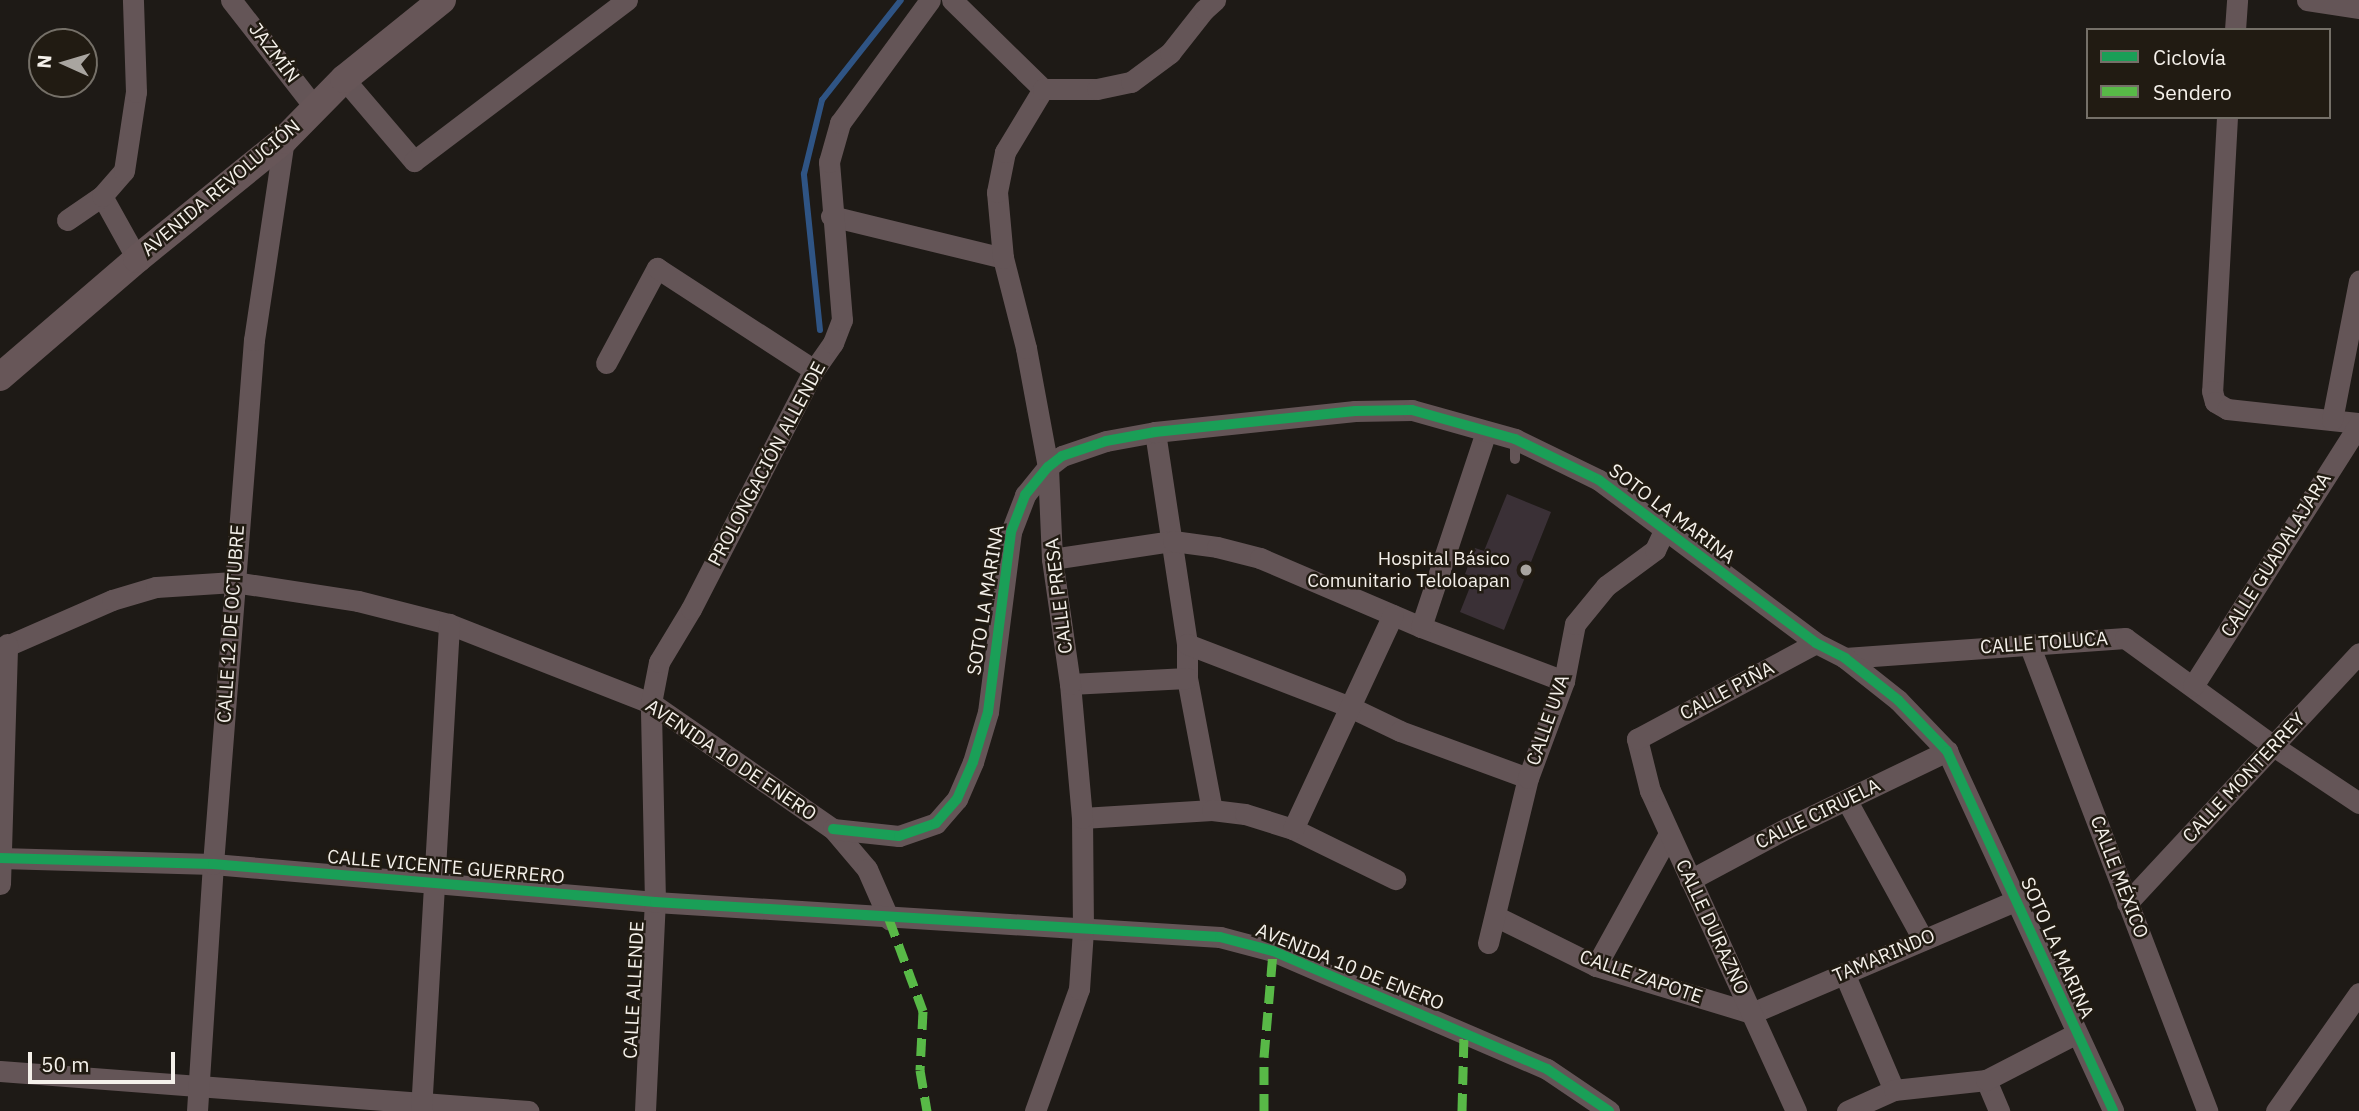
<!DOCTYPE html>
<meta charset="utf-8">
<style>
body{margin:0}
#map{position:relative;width:2359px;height:1111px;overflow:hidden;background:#1e1a16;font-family:"IBM Plex Sans",sans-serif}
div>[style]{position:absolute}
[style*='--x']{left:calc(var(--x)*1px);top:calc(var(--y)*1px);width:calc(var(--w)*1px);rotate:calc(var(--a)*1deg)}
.stream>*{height:6px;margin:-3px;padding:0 3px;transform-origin:3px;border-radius:3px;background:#2f5484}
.building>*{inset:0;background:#3a3036}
.lane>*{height:10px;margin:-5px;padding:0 5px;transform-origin:5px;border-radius:5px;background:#645557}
.street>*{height:21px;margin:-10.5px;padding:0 10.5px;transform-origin:10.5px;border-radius:10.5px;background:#645557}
.secondary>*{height:28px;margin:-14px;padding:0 14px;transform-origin:14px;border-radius:14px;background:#675658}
.quiet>*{height:9px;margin-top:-4.5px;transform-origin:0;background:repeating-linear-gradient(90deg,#58b947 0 18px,transparent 0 27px)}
.cycleway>*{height:10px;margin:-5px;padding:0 5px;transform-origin:5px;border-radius:5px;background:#1a9f57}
.dots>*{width:19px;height:19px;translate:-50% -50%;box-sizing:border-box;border:4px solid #211b12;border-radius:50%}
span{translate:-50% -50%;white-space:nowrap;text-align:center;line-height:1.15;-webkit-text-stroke:5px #211b12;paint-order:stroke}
.street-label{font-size:19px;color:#f4f0ea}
.poi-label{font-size:19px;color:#f4f0ea}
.right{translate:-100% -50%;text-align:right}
.legend{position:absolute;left:2086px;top:28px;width:245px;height:91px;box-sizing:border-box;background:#211b12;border:2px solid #757068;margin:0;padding:9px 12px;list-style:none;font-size:21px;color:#f4f0ea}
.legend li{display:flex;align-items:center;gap:14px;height:35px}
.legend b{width:35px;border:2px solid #757068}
.north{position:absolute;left:28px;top:28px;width:70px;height:70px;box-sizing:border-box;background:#211b12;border:2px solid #757068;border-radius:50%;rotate:274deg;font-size:19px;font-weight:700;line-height:28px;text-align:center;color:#f4f0ea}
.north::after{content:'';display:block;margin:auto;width:24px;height:32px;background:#a9a5a0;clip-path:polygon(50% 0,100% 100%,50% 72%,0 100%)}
.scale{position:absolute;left:28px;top:1052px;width:147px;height:32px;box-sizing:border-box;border:4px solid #f4f0ea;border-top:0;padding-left:9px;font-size:21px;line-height:24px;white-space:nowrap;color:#f4f0ea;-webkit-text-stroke:5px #211b12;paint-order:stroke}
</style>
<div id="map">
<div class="stream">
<div style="--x:820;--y:330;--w:157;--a:-95.9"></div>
<div style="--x:804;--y:174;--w:76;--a:-76.3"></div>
<div style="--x:822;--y:100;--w:127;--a:-51.7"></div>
</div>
<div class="building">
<div style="clip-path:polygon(1507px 494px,1551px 512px,1504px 630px,1460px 612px,1474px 577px,1465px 574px,1475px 548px,1484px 551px)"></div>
</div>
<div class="lane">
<div style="--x:1515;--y:459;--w:20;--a:-90"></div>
</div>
<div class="street">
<div style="--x:231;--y:0;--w:137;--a:52.1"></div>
<div style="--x:952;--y:0;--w:127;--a:44.4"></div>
<div style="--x:2307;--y:0;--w:53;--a:8.7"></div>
<div style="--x:2235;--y:30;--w:30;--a:-86"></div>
<div style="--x:344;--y:79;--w:108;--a:49.5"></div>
<div style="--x:414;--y:161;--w:267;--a:-37.1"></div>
<div style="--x:2227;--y:117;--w:274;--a:93.1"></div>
<div style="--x:2212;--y:391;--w:11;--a:75"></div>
<div style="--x:2215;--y:402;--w:14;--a:30"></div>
<div style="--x:2227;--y:409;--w:133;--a:6.1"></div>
<div style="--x:102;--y:196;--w:72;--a:60.9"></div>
<div style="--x:831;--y:216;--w:177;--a:13.7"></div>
<div style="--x:67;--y:220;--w:42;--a:-34.4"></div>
<div style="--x:102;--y:196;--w:33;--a:-49"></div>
<div style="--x:124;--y:171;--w:80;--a:-81.4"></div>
<div style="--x:136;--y:92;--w:92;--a:-91.9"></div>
<div style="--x:606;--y:363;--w:108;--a:-61.8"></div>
<div style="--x:657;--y:268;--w:187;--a:33"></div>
<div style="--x:2332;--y:420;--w:142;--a:-79"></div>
<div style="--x:1155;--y:432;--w:214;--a:81.4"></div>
<div style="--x:1187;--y:644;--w:34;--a:90"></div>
<div style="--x:1187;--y:678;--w:134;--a:79.3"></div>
<div style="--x:1052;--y:559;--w:122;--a:-8.5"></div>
<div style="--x:1173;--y:541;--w:44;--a:7.8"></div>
<div style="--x:1217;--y:547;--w:44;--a:14.3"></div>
<div style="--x:1260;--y:558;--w:175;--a:23.2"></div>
<div style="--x:1421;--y:627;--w:153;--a:20.7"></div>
<div style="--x:1421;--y:627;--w:206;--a:-71.6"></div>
<div style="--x:1187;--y:644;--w:175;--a:21.1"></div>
<div style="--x:1350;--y:707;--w:55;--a:25.6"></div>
<div style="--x:1400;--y:731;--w:136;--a:20.2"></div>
<div style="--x:2029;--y:644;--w:500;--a:69.1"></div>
<div style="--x:0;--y:649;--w:122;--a:-23.6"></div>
<div style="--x:112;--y:600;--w:46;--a:-16.5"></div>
<div style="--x:156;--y:587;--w:78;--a:-3.7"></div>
<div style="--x:234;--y:582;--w:125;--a:8.7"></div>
<div style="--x:358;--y:601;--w:94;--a:14.2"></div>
<div style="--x:449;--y:624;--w:217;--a:21.4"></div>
<div style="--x:651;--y:703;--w:221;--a:34.7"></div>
<div style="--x:833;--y:829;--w:52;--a:49.6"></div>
<div style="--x:867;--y:869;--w:55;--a:66.3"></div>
<div style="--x:1845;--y:658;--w:281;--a:-4.1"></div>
<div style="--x:2125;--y:638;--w:185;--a:36"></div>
<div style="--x:2275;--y:747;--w:101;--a:33.7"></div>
<div style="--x:1070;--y:684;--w:117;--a:-2.9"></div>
<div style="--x:2193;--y:686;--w:310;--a:-57.6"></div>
<div style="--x:1847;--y:801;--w:158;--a:61.2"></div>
<div style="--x:1082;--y:818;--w:130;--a:-3.5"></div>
<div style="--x:1212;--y:810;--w:33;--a:7"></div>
<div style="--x:1245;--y:814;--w:50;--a:17.4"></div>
<div style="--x:1293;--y:829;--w:114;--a:26.1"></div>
<div style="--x:833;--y:829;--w:66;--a:6.1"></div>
<div style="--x:899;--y:836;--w:39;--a:-19"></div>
<div style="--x:936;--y:823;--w:32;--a:-49"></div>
<div style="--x:957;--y:799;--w:40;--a:-66.6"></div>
<div style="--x:973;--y:762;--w:52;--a:-73.3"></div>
<div style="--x:988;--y:712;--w:181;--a:-82.7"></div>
<div style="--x:1011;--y:532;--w:40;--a:-69"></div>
<div style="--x:1025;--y:495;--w:36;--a:-51"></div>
<div style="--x:1048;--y:467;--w:18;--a:-38"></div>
<div style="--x:1062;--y:456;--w:46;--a:-18.8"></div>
<div style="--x:1106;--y:441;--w:50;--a:-10.4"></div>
<div style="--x:1155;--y:432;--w:201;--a:-6"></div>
<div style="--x:1355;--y:411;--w:57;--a:-1"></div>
<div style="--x:1412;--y:410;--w:107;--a:15.7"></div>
<div style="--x:1515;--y:439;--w:93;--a:26"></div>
<div style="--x:1599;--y:480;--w:271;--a:36.9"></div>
<div style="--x:1816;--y:643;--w:33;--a:27"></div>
<div style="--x:1845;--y:658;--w:68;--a:38.4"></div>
<div style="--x:1898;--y:700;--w:71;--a:46.1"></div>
<div style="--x:1947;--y:751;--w:396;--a:65.2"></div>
<div style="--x:1293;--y:829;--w:236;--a:-65"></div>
<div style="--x:0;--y:858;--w:213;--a:1.6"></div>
<div style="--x:213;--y:864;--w:444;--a:4.9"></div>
<div style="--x:655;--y:902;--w:566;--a:3.54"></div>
<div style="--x:1220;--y:937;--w:55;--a:14.8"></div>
<div style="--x:1273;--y:951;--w:298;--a:23.3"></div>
<div style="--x:1547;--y:1069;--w:75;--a:34.1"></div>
<div style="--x:1690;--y:880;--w:110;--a:-28.2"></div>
<div style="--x:1787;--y:828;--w:178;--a:-25.7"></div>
<div style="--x:0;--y:884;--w:240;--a:-88.3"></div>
<div style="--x:2127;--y:903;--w:341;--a:-47.1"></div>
<div style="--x:1495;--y:916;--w:113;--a:26.3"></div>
<div style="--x:1596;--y:966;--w:163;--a:16.8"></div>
<div style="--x:1752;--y:1013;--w:288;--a:-23.1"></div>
<div style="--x:1488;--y:943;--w:170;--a:-76.4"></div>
<div style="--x:1528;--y:778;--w:103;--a:-69.6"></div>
<div style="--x:1564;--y:681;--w:58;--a:-79.1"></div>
<div style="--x:1575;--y:624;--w:49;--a:-50.8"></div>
<div style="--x:1606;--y:586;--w:61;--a:-36.3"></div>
<div style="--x:1655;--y:550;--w:21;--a:-65"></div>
<div style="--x:1596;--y:966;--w:151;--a:-61.1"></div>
<div style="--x:1844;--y:973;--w:127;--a:66.9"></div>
<div style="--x:0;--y:1071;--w:530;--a:4.33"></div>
<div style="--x:1986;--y:1080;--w:34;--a:67"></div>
<div style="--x:197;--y:1111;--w:248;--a:-86.3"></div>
<div style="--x:213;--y:864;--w:526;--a:-85.53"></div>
<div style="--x:254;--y:340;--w:202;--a:-81.5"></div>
<div style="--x:421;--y:1111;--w:488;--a:-86.7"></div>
<div style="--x:645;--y:1111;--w:209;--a:-87.3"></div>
<div style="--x:655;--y:902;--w:199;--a:-91.2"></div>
<div style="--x:651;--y:703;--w:42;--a:-79"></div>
<div style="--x:659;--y:662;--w:62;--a:-58.9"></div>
<div style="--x:691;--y:609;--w:269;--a:-62.8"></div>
<div style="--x:814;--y:370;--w:33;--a:-55"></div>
<div style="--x:833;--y:343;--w:25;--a:-69"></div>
<div style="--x:842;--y:320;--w:159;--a:-94.7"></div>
<div style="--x:829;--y:162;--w:41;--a:-74.2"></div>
<div style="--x:840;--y:123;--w:152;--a:-53.8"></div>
<div style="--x:1035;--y:1111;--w:130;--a:-70.2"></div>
<div style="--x:1079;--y:989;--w:59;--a:-86.1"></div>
<div style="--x:1083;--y:930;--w:112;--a:-90.5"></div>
<div style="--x:1082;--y:818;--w:135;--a:-95.1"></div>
<div style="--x:1070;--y:684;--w:126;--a:-98.2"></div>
<div style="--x:1052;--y:559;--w:92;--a:-92.5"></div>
<div style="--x:1048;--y:467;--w:121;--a:-100.5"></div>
<div style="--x:1026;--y:348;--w:93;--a:-104.3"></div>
<div style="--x:1003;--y:258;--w:66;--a:-95.2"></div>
<div style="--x:997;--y:192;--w:41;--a:-78.7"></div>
<div style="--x:1005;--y:152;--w:74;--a:-58.9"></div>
<div style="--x:1043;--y:89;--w:54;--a:0"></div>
<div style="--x:1097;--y:89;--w:35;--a:-12"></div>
<div style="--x:1131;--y:82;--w:49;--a:-36.6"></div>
<div style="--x:1170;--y:53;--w:55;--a:-51.7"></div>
<div style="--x:1204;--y:10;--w:15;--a:-42"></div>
<div style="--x:1796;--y:1111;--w:352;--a:-114.5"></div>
<div style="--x:1650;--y:791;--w:54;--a:-104"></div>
<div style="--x:1637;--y:739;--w:203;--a:-28.2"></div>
<div style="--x:1847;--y:1111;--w:51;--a:-24.1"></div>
<div style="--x:1894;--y:1090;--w:93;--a:-6.2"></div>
<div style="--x:1986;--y:1080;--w:102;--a:-27.3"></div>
<div style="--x:2276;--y:1111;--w:144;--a:-54.9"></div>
</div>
<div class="secondary">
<div style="--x:0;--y:377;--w:181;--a:-40.7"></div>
<div style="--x:137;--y:259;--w:189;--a:-39"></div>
<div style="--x:284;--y:140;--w:86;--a:-45.5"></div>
<div style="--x:344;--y:79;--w:126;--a:-38.9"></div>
</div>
<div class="quiet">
<div style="--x:889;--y:919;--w:98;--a:69.7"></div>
<div style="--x:923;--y:1011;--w:59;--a:92.9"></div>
<div style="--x:920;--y:1070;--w:42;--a:80.3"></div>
<div style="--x:1264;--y:1111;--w:54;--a:-90"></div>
<div style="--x:1264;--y:1057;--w:106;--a:-85.1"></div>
<div style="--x:1462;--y:1111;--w:78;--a:-88.5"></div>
</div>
<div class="cycleway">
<div style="--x:833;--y:829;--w:66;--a:6.1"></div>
<div style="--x:899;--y:836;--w:39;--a:-19"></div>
<div style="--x:936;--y:823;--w:32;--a:-49"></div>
<div style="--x:957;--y:799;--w:40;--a:-66.6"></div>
<div style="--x:973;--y:762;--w:52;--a:-73.3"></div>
<div style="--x:988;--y:712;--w:181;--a:-82.7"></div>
<div style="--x:1011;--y:532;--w:40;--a:-69"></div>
<div style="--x:1025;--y:495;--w:36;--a:-51"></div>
<div style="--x:1048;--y:467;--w:18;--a:-38"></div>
<div style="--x:1062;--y:456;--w:46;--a:-18.8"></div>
<div style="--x:1106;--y:441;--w:50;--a:-10.4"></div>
<div style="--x:1155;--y:432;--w:201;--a:-6"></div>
<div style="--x:1355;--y:411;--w:57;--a:-1"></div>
<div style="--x:1412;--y:410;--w:107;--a:15.7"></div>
<div style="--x:1515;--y:439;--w:93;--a:26"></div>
<div style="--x:1599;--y:480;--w:271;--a:36.9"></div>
<div style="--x:1816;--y:643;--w:33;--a:27"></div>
<div style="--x:1845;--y:658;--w:68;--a:38.4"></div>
<div style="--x:1898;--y:700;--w:71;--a:46.1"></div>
<div style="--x:1947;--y:751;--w:396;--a:65.2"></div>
<div style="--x:0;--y:858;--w:213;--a:1.6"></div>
<div style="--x:213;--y:864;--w:444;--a:4.9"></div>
<div style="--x:655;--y:902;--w:566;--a:3.54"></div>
<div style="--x:1220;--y:937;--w:55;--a:14.8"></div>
<div style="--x:1273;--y:951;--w:298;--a:23.3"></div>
<div style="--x:1547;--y:1069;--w:75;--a:34.1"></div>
</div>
<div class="dots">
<div style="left:1526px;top:570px;background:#a9a5a0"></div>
</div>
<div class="street-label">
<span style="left:274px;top:53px;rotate:53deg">JAZMÍN</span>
<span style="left:221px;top:188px;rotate:-40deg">AVENIDA REVOLUCIÓN</span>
<span style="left:767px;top:464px;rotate:-62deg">PROLONGACIÓN ALLENDE</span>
<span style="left:1672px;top:514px;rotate:37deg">SOTO LA MARINA</span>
<span style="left:2276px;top:555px;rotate:-58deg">CALLE GUADALAJARA</span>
<span style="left:1059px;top:596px;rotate:-97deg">CALLE PRESA</span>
<span style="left:986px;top:600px;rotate:-81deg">SOTO LA MARINA</span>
<span style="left:231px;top:624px;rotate:-86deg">CALLE 12 DE OCTUBRE</span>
<span style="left:2044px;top:643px;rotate:-4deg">CALLE TOLUCA</span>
<span style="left:1727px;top:691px;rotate:-28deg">CALLE PIÑA</span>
<span style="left:1548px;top:720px;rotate:-71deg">CALLE UVA</span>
<span style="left:731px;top:760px;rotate:34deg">AVENIDA 10 DE ENERO</span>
<span style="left:2244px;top:778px;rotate:-47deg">CALLE MONTERREY</span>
<span style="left:1818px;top:814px;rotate:-26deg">CALLE CIRUELA</span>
<span style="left:446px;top:867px;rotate:5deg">CALLE VICENTE GUERRERO</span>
<span style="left:2119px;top:877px;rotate:69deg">CALLE MÉXICO</span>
<span style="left:1712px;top:927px;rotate:65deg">CALLE DURAZNO</span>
<span style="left:2057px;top:948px;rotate:66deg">SOTO LA MARINA</span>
<span style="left:1884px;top:956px;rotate:-23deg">TAMARINDO</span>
<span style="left:1350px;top:967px;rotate:22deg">AVENIDA 10 DE ENERO</span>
<span style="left:1641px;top:977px;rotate:19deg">CALLE ZAPOTE</span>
<span style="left:634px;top:990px;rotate:-87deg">CALLE ALLENDE</span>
</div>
<div class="poi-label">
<span class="right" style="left:1510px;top:570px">Hospital Básico<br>Comunitario Teloloapan</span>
</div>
<ul class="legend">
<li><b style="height:9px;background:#1a9f57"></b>Ciclovía</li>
<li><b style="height:9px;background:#58b947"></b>Sendero</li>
</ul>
<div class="north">N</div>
<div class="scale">50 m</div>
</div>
